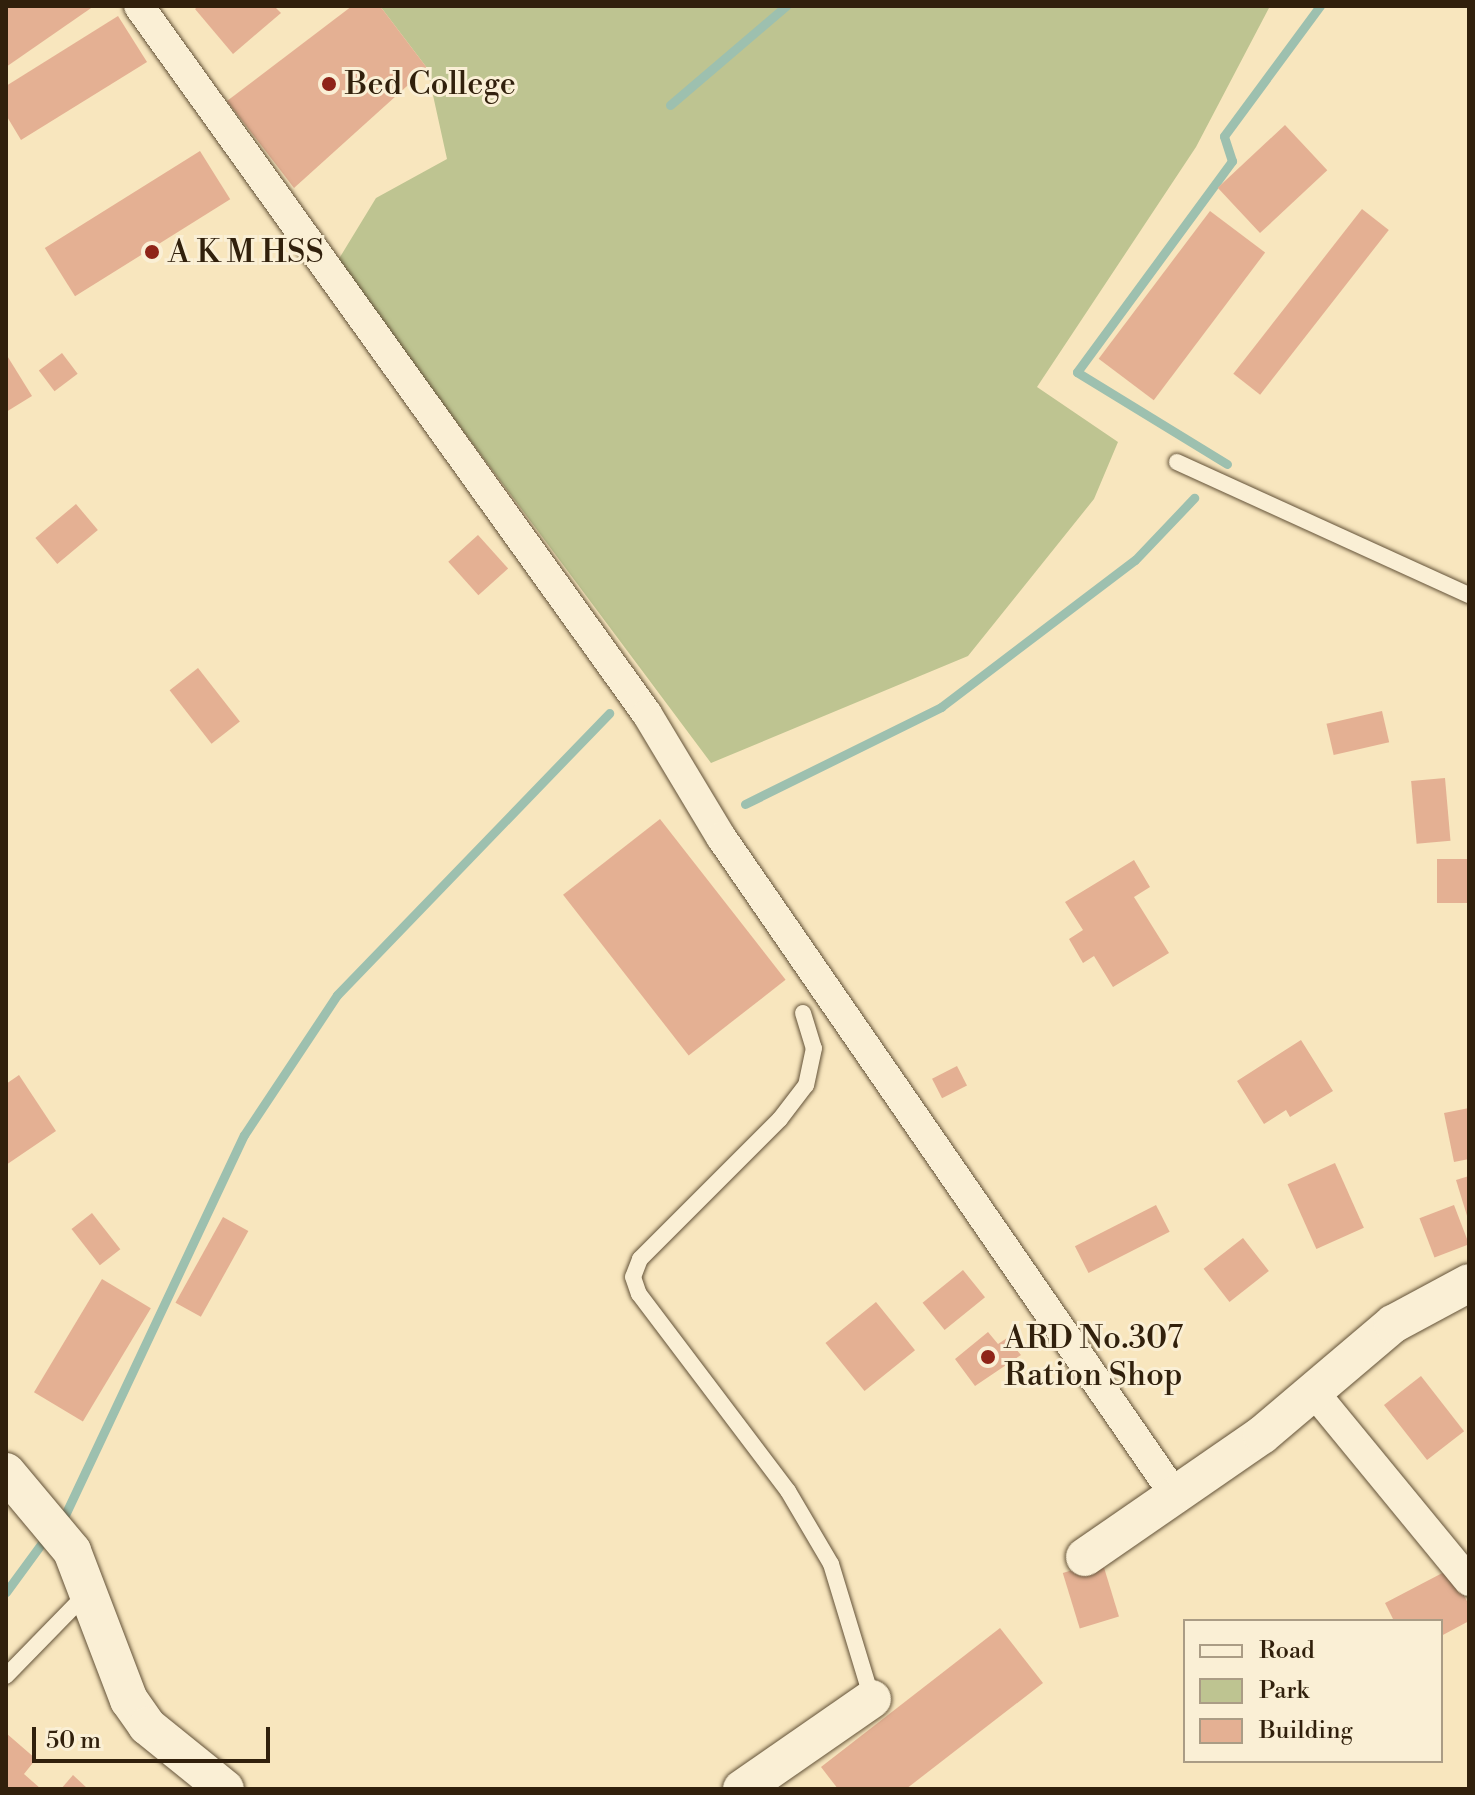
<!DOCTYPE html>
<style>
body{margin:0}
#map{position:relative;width:1475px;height:1795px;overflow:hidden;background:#f8e6be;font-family:"Libre Bodoni",serif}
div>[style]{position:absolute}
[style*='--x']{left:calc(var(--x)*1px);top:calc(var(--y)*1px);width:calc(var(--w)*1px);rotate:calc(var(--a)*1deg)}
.green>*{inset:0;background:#bec491}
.stream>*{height:9px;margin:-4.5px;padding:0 4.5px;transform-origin:4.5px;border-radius:4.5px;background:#9dc0af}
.building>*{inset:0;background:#e4b093;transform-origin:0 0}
.roads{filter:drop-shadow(0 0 2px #635238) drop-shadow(0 0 2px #635238)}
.service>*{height:16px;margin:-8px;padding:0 8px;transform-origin:8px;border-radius:8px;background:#faefd5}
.minor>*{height:30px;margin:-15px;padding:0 15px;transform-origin:15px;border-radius:15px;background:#faefd5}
.tertiary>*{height:38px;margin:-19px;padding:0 19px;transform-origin:19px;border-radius:19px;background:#faefd5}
.dots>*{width:22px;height:22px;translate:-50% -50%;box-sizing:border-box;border:4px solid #faefd5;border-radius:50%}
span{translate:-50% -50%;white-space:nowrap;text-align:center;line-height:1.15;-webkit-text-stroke:6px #faefd5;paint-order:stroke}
.poi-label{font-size:32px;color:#31200c}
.left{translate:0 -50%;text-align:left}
.frame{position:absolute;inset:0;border:8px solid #31200c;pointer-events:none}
.legend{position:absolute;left:1183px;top:1619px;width:260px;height:144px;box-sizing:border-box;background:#faefd5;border:2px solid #aa9c85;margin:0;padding:10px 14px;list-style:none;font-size:24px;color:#31200c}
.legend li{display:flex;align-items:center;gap:16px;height:40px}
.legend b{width:40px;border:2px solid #aa9c85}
.scale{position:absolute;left:32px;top:1727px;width:238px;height:36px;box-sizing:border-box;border:4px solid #31200c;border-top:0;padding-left:10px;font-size:24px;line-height:28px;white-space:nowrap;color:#31200c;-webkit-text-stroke:6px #faefd5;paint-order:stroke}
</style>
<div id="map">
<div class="green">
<div style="clip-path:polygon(380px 6px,1270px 6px,1196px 147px,1037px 387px,1118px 442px,1094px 499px,968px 656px,711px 763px,337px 262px,376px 198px,447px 159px,427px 68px)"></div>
</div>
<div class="stream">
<div style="--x:670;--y:105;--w:153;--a:-40.5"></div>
<div style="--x:1227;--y:464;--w:176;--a:-148.5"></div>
<div style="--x:1077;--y:372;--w:262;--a:-53.7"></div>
<div style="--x:1232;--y:161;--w:26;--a:-108"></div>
<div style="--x:1224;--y:136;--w:162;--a:-53.6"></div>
<div style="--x:745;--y:804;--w:219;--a:-26.3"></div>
<div style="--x:941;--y:707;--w:243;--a:-37.2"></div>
<div style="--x:1135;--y:560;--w:86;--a:-46.4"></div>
<div style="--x:65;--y:1515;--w:420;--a:-64.8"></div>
<div style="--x:244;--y:1135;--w:168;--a:-56.4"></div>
<div style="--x:337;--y:995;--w:392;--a:-46"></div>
<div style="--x:6;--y:1592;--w:64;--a:-53.8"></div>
</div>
<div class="building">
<div style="clip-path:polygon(6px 6px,94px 6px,6px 67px)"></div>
<div style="clip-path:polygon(199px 6px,274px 6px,281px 13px,233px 54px,195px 9px)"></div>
<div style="clip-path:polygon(352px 6px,380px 6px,427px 68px,294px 188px,227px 101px)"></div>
<div style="clip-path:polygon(118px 16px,147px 62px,21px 140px,6px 115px,6px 86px)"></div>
<div style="left:1285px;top:125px;width:62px;height:92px;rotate:47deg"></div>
<div style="left:200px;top:151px;width:57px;height:183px;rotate:58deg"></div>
<div style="left:1362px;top:209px;width:34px;height:209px;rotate:38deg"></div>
<div style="left:1210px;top:211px;width:69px;height:185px;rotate:37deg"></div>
<div style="left:62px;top:353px;width:26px;height:29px;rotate:53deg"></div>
<div style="clip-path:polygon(6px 354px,32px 396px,6px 412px)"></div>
<div style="left:76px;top:504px;width:34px;height:53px;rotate:50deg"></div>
<div style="left:478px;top:535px;width:45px;height:40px;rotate:48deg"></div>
<div style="left:198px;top:668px;width:68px;height:36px;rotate:52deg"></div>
<div style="left:1382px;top:711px;width:32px;height:57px;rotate:77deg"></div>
<div style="left:1445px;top:778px;width:63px;height:34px;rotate:85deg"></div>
<div style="left:660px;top:819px;width:204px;height:123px;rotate:52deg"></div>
<div style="left:1469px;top:859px;width:44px;height:32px;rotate:90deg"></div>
<div style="clip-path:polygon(1134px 860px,1150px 887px,1134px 897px,1169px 953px,1113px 987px,1094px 956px,1083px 963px,1069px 939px,1083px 930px,1065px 902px)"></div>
<div style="clip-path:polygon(1301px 1040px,1333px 1091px,1290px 1117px,1286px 1110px,1264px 1124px,1237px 1081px)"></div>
<div style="left:957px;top:1066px;width:22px;height:28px;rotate:63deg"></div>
<div style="clip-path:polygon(19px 1075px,56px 1131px,6px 1165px,6px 1084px)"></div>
<div style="clip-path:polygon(1469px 1108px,1469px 1159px,1454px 1162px,1444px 1113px)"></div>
<div style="left:1335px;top:1163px;width:71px;height:52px;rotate:66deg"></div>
<div style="clip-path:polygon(1469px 1176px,1469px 1219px,1468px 1219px,1456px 1180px)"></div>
<div style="left:1156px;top:1205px;width:30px;height:91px;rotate:63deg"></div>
<div style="left:1454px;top:1205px;width:42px;height:37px;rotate:69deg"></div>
<div style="left:92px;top:1213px;width:46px;height:26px;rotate:52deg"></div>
<div style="left:223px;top:1217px;width:29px;height:98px;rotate:29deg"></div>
<div style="left:1243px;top:1238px;width:42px;height:50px;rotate:52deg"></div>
<div style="left:963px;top:1270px;width:35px;height:52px;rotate:51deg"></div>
<div style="left:102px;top:1279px;width:57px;height:132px;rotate:31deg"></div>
<div style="left:876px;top:1302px;width:62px;height:65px;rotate:51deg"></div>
<div style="clip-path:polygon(988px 1332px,998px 1344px,1007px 1338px,1021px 1355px,975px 1386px,955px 1359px)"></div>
<div style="left:1421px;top:1376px;width:70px;height:47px;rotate:52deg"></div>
<div style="left:1102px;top:1561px;width:58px;height:41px;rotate:73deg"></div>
<div style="clip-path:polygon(1450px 1569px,1469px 1605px,1469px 1621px,1441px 1636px,1441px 1621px,1394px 1621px,1385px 1603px)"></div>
<div style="clip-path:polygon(1000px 1628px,1043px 1683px,906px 1789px,838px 1789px,821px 1767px)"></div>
<div style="clip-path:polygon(6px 1733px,36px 1759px,24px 1774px,41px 1789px,6px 1789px)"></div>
<div style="clip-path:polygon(73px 1775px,88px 1789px,61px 1789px)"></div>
</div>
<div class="roads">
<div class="service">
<div style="--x:1177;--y:462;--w:321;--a:24.5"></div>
<div style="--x:803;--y:1013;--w:37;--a:73"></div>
<div style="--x:814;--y:1048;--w:38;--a:102"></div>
<div style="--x:806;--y:1085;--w:43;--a:127.4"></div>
<div style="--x:780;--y:1119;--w:198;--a:135"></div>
<div style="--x:640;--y:1259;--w:19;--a:111"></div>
<div style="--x:633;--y:1277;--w:18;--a:71"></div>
<div style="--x:639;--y:1294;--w:247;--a:52.9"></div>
<div style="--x:788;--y:1491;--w:85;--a:59.5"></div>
<div style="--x:831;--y:1564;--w:141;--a:73.1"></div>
<div style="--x:6;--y:1676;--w:117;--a:-45.7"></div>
</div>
<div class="minor">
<div style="--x:139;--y:6;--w:871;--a:54.34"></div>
<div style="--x:647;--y:714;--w:144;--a:59"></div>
<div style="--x:721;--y:837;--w:803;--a:55.4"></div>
<div style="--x:1313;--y:1391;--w:246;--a:50.6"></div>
</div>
<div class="tertiary">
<div style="--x:6;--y:1472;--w:103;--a:50.1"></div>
<div style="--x:72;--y:1551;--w:160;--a:69.1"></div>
<div style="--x:129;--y:1700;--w:32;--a:55"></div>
<div style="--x:147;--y:1726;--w:100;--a:38.9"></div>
<div style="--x:1085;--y:1557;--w:215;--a:-34.6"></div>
<div style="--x:1262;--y:1435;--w:172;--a:-40.3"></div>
<div style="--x:1393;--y:1324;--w:86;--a:-28.3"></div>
<div style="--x:742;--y:1789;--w:158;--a:-34.7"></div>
</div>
</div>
<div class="dots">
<div style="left:329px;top:84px;background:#8f2418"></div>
<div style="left:152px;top:252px;background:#8f2418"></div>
<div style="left:988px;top:1357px;background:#8f2418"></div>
</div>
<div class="poi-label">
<span class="left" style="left:345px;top:84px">Bed College</span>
<span class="left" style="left:168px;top:252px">A K M HSS</span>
<span class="left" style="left:1004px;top:1357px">ARD No.307<br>Ration Shop</span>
</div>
<div class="frame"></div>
<ul class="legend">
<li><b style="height:10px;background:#faefd5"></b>Road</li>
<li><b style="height:22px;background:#bec491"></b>Park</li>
<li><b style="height:22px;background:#e4b093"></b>Building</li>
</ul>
<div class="scale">50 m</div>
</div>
